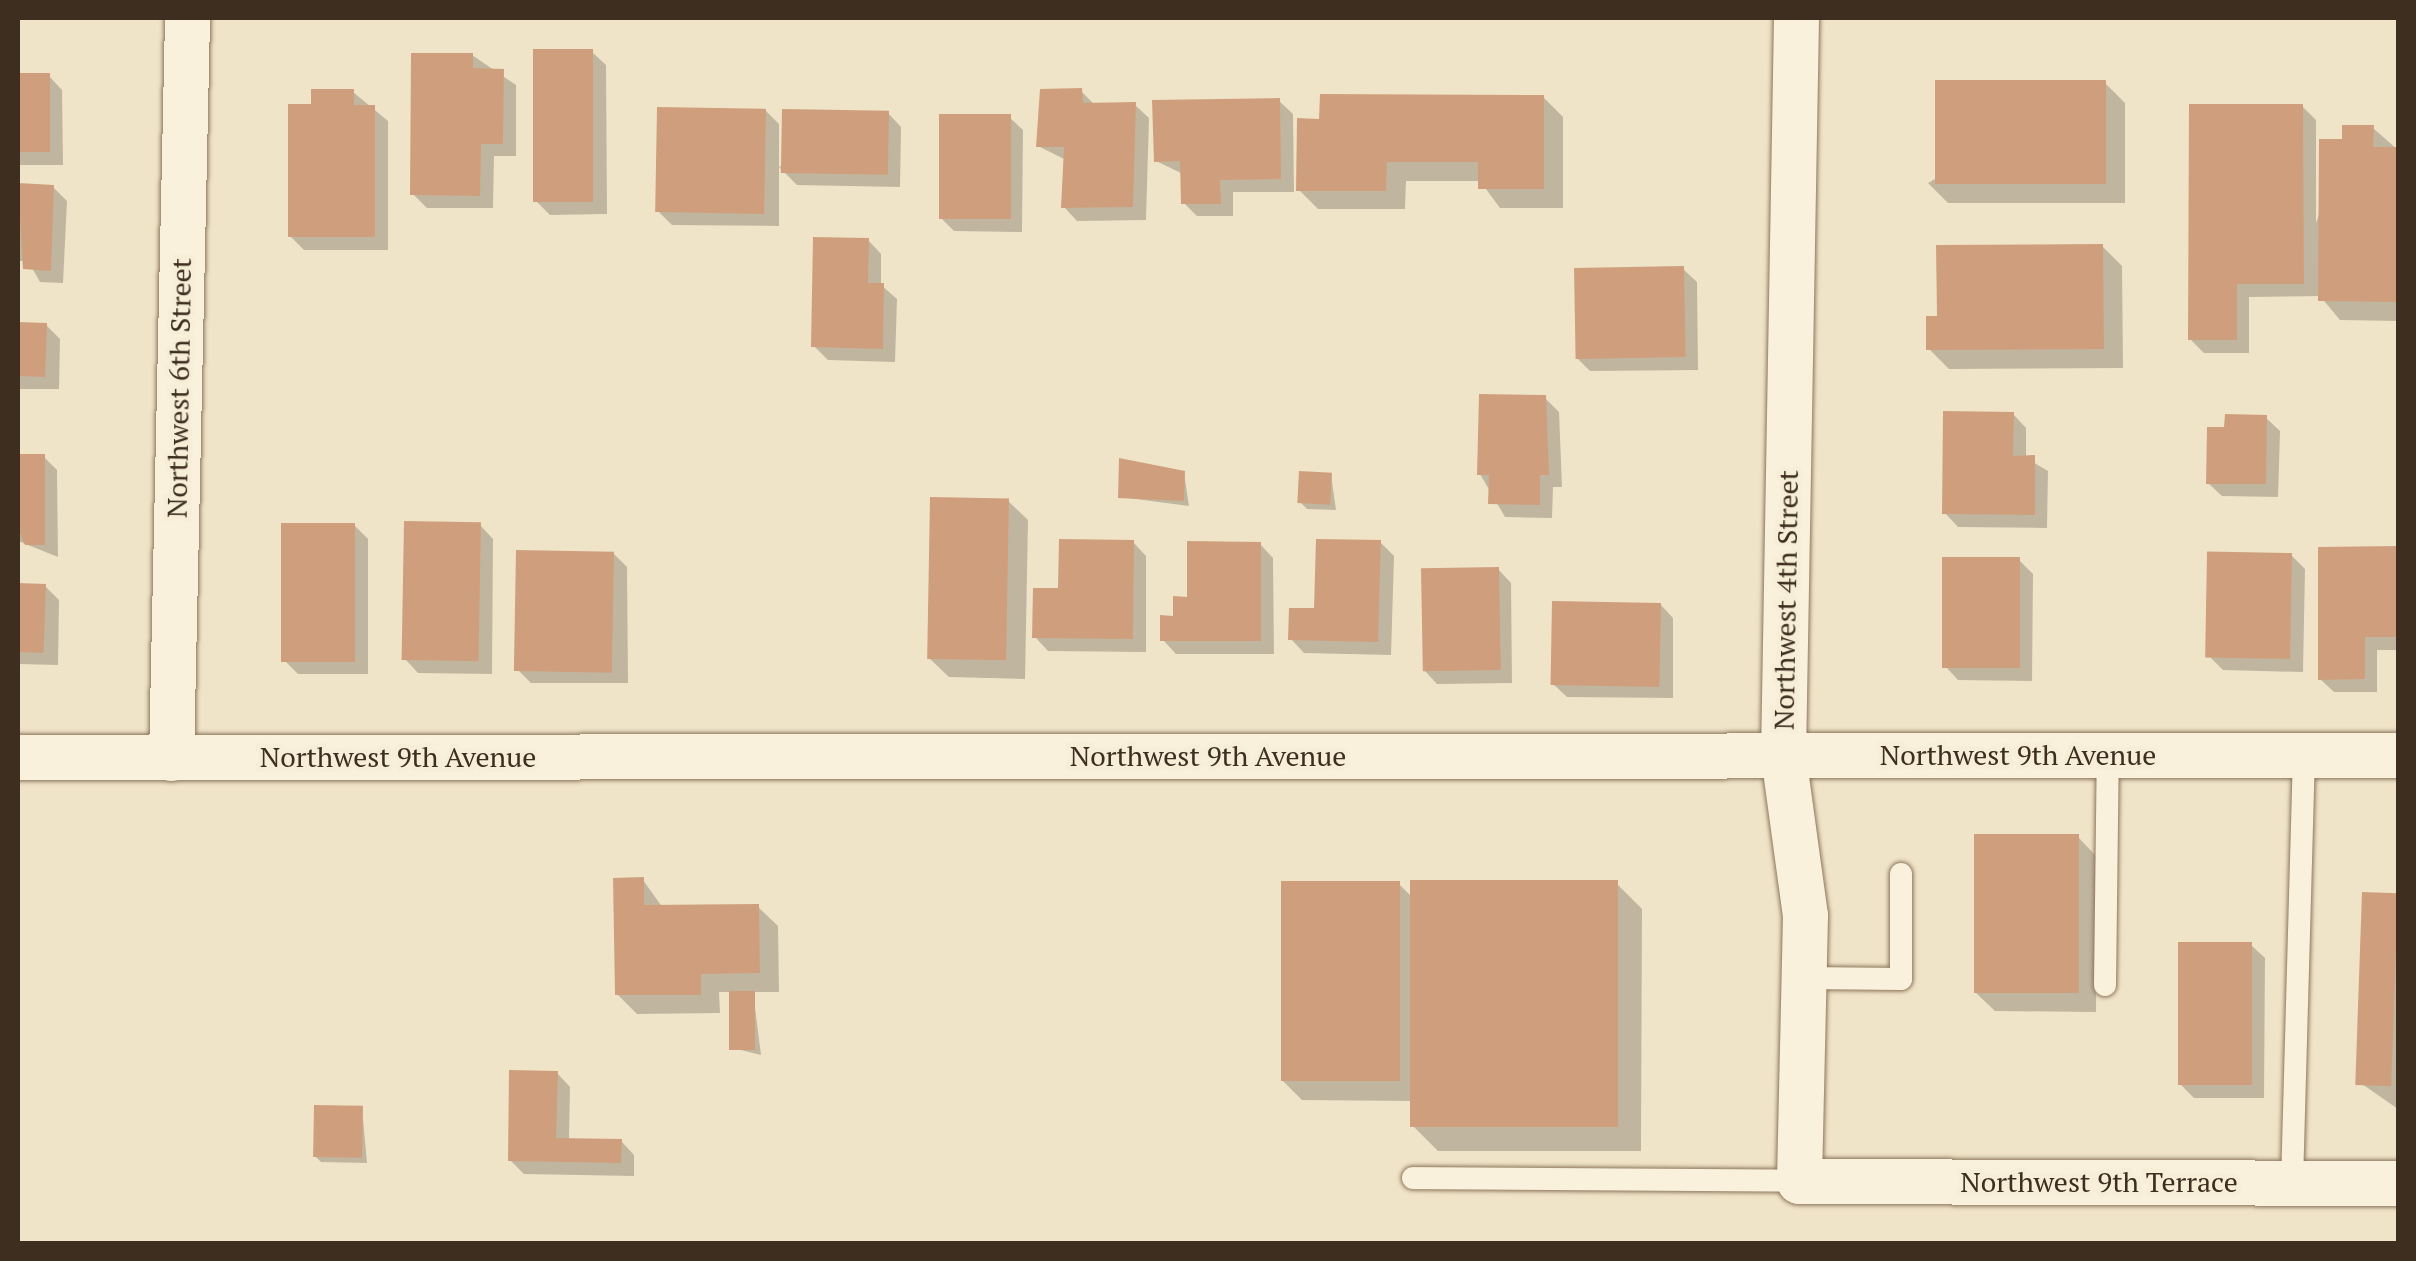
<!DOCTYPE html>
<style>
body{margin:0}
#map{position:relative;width:2416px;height:1261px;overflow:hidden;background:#f0e4c8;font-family:"PT Serif",serif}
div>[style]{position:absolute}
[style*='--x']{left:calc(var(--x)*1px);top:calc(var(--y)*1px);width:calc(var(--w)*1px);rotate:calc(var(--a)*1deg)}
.shadow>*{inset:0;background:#0003}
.building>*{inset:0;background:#cf9f7d;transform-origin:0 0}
.roads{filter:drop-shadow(0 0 2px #8d765c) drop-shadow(0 0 2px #8d765c)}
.lane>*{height:22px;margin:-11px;padding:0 11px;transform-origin:11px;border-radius:11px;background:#faf1dc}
.street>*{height:45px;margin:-22.5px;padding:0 22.5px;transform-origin:22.5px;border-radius:22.5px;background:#faf1dc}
span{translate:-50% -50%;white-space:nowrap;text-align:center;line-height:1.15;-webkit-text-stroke:9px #f7eed8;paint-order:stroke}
.street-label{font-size:28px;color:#3d2e20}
.frame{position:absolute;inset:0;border:20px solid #3d2e20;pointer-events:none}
</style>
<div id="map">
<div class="shadow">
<div style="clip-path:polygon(592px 52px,606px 65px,607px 214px,550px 215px,536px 201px)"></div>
<div style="clip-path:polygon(472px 55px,516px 85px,516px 156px,494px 156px,493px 208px,427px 208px,413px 194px)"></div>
<div style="clip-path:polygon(18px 76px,49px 76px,62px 90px,63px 165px,18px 165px)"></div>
<div style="clip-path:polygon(2105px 83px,2125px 103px,2125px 203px,1948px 203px,1928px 183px)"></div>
<div style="clip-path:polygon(1081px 91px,1095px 105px,1135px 105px,1149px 118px,1146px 220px,1077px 221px,1064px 207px,1066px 160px,1038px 146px)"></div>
<div style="clip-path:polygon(353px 92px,388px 121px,388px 250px,304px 250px,290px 236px,313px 107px)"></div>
<div style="clip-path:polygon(1543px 97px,1563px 117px,1563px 208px,1500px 208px,1480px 181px,1406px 181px,1405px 209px,1318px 209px,1299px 190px)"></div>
<div style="clip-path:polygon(1279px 101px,1293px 114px,1294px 192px,1233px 192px,1233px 216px,1197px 216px,1184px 203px,1183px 174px,1156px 161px)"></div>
<div style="clip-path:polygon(2302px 106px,2316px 120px,2316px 223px,2344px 142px,2373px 128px,2398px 150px,2398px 321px,2340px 320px,2320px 296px,2249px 297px,2249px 353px,2204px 353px,2190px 339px)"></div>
<div style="clip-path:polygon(765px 110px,779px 124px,779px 167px,888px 113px,901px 127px,900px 187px,797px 185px,779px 167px,779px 226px,672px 225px,658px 211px)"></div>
<div style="clip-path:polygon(1009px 117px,1023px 130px,1022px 232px,954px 231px,941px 218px)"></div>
<div style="clip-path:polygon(18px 186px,53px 187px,67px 201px,63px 283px,40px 282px,28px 261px,18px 261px)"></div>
<div style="clip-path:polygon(868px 240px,881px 254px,881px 285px,897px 299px,895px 362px,828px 360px,814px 346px)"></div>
<div style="clip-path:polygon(2102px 246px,2122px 266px,2123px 368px,1949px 369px,1929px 349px,1939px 318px)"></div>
<div style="clip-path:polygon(1683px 269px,1697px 282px,1698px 370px,1590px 371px,1576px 357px)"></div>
<div style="clip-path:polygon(18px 325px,46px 325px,60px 339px,59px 389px,18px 389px)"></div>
<div style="clip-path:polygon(1545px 398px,1559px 412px,1562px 487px,1553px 487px,1552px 518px,1505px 517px,1480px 474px)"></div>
<div style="clip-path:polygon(2013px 414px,2026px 428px,2026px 458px,2048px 471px,2047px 528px,1958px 527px,1945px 513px)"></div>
<div style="clip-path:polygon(2266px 418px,2280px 431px,2278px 497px,2222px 496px,2208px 483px,2227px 430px)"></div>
<div style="clip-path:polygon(18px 457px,44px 457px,57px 470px,58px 557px,18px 541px)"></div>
<div style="clip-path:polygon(1184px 473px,1189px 506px,1120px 497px)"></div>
<div style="clip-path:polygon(1331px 475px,1336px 510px,1307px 509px,1300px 502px)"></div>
<div style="clip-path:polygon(1008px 501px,1028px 520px,1025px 679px,949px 677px,929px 658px)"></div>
<div style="clip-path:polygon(354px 525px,368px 539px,368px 674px,298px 674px,285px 661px)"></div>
<div style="clip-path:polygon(480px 525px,493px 539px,492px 674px,418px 673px,405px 659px)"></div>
<div style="clip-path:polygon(1133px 542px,1146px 556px,1146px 652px,1048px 651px,1035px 637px)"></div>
<div style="clip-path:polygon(1380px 542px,1394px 556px,1391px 655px,1304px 653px,1291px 639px)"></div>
<div style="clip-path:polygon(1260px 544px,1273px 558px,1274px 654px,1176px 654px,1163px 640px,1189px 599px)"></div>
<div style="clip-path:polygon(2398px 548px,2398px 650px,2377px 650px,2377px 692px,2334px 692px,2320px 679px,2320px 549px)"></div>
<div style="clip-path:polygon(613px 553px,627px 567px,628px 683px,531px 683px,518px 670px)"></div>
<div style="clip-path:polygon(2291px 555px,2305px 569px,2303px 672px,2223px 670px,2210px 657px)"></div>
<div style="clip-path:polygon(2019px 560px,2033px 574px,2032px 681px,1958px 680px,1945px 666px)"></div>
<div style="clip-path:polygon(1498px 569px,1511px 583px,1512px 683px,1437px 684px,1424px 670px)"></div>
<div style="clip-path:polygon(18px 586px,45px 586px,59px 600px,58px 665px,18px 664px)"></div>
<div style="clip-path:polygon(1660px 604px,1673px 618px,1673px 698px,1567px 697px,1553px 684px)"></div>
<div style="clip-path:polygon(2078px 837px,2097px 857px,2096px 1012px,1995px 1011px,1975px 992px)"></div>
<div style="clip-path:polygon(643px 880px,663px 908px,758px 907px,778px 926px,779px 992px,753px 992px,761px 1055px,733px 1048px,732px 992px,719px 992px,720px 1013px,637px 1014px,617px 994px)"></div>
<div style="clip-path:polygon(1399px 884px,1413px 898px,1617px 884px,1642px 909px,1641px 1151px,1438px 1151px,1413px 1126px,1413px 1101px,1302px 1100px,1282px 1080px)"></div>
<div style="clip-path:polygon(2364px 895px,2398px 895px,2398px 1109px,2362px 1084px)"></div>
<div style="clip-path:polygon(2251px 945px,2265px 958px,2264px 1098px,2194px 1098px,2180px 1084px)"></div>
<div style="clip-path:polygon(557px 1073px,570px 1087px,569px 1141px,621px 1141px,634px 1155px,634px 1176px,524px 1174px,510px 1160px)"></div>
<div style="clip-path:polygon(362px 1108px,367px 1163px,321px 1162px,315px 1156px)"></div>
</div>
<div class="building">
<div style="left:533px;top:49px;width:60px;height:153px"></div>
<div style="clip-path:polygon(411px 53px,473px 53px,473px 68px,504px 69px,503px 144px,481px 144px,480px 196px,410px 195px)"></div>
<div style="left:18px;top:73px;width:32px;height:79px"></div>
<div style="left:1935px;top:80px;width:171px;height:104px"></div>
<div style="clip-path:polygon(1082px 88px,1083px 103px,1136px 102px,1133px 207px,1061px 208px,1064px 147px,1036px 147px,1040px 89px)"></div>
<div style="clip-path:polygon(311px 89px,354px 89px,354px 105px,375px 105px,375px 237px,288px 237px,288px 104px,311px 104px)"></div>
<div style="clip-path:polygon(1320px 94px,1544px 95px,1544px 189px,1478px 189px,1478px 162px,1387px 162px,1386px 191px,1296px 191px,1297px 118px,1319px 119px)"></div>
<div style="clip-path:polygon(1280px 98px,1281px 179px,1220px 180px,1221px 204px,1181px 204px,1180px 161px,1154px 162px,1152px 100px)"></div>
<div style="clip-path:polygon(2189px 104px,2303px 104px,2304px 284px,2237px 284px,2237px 340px,2188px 340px)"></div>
<div style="left:657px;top:107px;width:109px;height:105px;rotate:1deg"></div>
<div style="left:782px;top:109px;width:107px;height:64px;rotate:1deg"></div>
<div style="left:939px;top:114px;width:72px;height:105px"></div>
<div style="clip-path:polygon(2342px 125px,2374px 125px,2373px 147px,2398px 147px,2398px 302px,2318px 301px,2319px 139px,2342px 139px)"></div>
<div style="clip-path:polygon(18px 183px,54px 185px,51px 271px,23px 269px)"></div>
<div style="clip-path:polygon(813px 237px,869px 238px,868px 283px,884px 283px,883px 349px,811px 347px)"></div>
<div style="clip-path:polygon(2103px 244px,2104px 349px,1926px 350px,1926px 316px,1937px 316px,1936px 245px)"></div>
<div style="left:1684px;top:266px;width:91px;height:110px;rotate:89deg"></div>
<div style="left:18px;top:322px;width:29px;height:54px;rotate:2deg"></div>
<div style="clip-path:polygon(1479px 394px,1546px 395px,1549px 475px,1540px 475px,1540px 505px,1488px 504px,1489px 475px,1477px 475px)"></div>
<div style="clip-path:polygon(1943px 411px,2014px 412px,2013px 456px,2035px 455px,2035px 515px,1942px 514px)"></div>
<div style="clip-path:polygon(2225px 414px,2267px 415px,2266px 484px,2206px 484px,2207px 427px,2224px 427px)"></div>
<div style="clip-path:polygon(18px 454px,45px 454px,45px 545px,25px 545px,18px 528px)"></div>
<div style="clip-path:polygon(1119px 458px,1185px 471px,1184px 501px,1118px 498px)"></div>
<div style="left:1299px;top:471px;width:33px;height:32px;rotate:3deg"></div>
<div style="left:930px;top:497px;width:79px;height:162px;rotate:1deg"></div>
<div style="left:404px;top:521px;width:77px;height:139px;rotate:1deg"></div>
<div style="left:281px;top:523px;width:74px;height:139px"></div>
<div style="clip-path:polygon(1059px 539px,1134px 540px,1133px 639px,1032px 638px,1033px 588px,1058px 588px)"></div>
<div style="clip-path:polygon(1316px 539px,1381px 540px,1378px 642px,1288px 640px,1289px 608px,1314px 608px)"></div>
<div style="clip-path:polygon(1187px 541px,1261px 542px,1261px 641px,1160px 641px,1160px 615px,1173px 616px,1173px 596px,1187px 597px)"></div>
<div style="clip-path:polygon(2398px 546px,2398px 637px,2365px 637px,2365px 679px,2318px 680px,2318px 547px)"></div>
<div style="left:516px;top:550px;width:98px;height:121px;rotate:1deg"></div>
<div style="left:2292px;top:553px;width:106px;height:85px;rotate:91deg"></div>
<div style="left:1942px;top:557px;width:78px;height:111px"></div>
<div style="left:1499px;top:567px;width:103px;height:78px;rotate:89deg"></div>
<div style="left:18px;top:583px;width:28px;height:69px;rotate:2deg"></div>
<div style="left:1552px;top:601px;width:109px;height:84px;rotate:1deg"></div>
<div style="left:1974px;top:834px;width:105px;height:159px"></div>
<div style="clip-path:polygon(644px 877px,644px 905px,759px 904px,760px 973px,701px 974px,701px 995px,615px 995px,613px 878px)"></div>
<div style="left:1410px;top:880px;width:208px;height:247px"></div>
<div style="left:1281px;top:881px;width:119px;height:200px"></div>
<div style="left:2362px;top:892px;width:36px;height:193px;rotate:2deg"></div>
<div style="left:2178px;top:942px;width:74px;height:143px"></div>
<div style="left:729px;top:991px;width:26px;height:59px"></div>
<div style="clip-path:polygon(509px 1070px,558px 1071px,556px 1138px,622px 1139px,621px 1163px,508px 1161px)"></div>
<div style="left:314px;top:1105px;width:49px;height:52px;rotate:1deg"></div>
</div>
<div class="roads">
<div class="lane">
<div style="--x:1804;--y:978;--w:97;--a:0.6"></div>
<div style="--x:1901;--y:979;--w:105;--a:-90"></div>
<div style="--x:2105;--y:985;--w:230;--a:-89.3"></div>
<div style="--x:1413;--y:1178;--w:386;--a:0.4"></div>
<div style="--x:2292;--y:1183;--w:428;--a:-88.4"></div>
</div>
<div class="street">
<div style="--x:1796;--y:18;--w:737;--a:91.01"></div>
<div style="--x:1783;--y:755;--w:162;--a:82.2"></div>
<div style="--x:1805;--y:915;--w:266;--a:91.3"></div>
<div style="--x:1799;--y:1181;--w:599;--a:0.19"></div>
<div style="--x:18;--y:757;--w:2380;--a:-0.05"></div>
<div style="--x:171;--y:758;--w:740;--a:-88.76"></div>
</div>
</div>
<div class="street-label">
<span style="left:179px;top:388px;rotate:-89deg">Northwest 6th Street</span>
<span style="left:1786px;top:600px;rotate:-89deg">Northwest 4th Street</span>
<span style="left:2018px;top:755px">Northwest 9th Avenue</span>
<span style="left:1208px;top:756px">Northwest 9th Avenue</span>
<span style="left:398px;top:757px">Northwest 9th Avenue</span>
<span style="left:2099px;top:1182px">Northwest 9th Terrace</span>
</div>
<div class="frame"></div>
</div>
